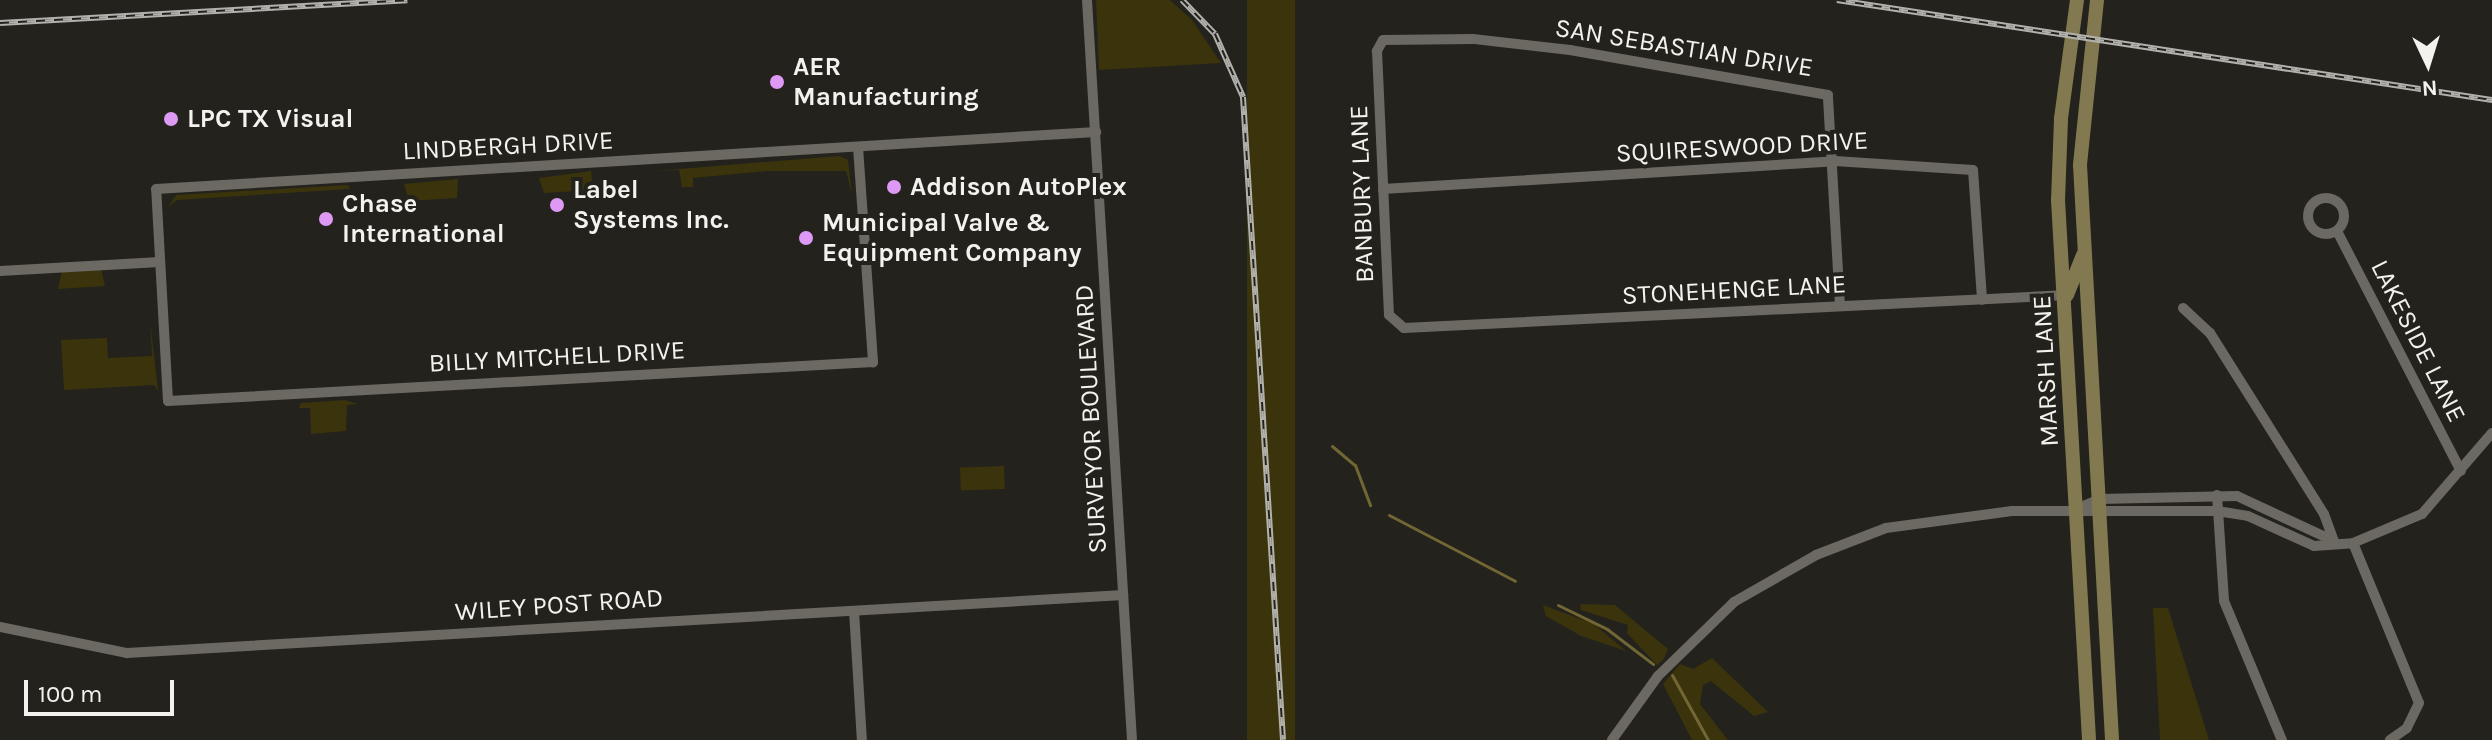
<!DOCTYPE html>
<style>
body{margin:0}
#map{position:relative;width:2492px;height:740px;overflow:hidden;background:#23221c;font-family:Karla,sans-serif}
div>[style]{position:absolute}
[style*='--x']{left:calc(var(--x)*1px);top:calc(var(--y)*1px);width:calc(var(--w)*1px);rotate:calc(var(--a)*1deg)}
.green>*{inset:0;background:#3b330c;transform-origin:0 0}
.stream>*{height:3px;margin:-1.5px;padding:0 1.5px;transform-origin:1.5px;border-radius:1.5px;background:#726734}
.street>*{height:10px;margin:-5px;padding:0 5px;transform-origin:5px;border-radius:5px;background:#6b6962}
.street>.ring{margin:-5px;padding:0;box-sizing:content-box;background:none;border:10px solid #6b6962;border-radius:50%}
.secondary>*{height:14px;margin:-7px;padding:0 7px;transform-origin:7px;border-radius:7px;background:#827951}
.rail>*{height:6px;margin-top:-3px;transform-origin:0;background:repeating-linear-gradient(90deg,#23221c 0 9px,#b2b1ad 0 18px);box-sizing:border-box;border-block:2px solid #b2b1ad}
.dots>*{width:22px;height:22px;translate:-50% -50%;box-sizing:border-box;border:4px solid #23221c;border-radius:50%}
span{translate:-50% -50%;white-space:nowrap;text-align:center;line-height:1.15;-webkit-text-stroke:8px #23221c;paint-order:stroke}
.street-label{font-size:26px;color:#f3f2ee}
.poi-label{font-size:26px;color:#f3f2ee;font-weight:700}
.left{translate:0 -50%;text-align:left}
.north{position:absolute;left:2388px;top:24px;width:80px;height:80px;-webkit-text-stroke:6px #23221c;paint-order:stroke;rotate:176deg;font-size:22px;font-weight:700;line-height:32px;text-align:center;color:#f3f2ee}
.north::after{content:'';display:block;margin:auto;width:28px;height:36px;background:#f3f2ee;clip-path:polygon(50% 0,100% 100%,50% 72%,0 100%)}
.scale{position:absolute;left:24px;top:680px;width:150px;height:36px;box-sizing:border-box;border:4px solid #f3f2ee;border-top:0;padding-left:10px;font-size:24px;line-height:28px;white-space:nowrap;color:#f3f2ee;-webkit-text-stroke:6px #23221c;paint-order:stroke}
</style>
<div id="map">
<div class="green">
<div style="clip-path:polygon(1096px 0,1170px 0,1192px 20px,1221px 63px,1099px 70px)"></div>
<div style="left:1247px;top:0;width:48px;height:741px"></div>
<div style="clip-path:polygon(839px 156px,848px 160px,852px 195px,846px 171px,766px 171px,693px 178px,693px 187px,682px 187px,679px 170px,655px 171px)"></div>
<div style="clip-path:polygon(591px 171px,593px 190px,544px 193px,539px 178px)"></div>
<div style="clip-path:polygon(458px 179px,457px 198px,409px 201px,404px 184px)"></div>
<div style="clip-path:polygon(348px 185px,350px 189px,177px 200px,168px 207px,176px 195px)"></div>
<div style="clip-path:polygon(101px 269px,105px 286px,58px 289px,62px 272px)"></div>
<div style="clip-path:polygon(150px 320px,158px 391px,154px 385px,64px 390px,61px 340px,107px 338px,108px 358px,152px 356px)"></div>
<div style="clip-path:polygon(345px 400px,358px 404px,347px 405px,346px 431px,311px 434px,310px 408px,299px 408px,301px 403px)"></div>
<div style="left:1004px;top:466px;width:23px;height:44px;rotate:88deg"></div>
<div style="clip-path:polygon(1580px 604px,1615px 605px,1668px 649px,1664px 659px,1657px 665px,1627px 633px,1628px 625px,1581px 610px)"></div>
<div style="clip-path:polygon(1543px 605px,1594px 624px,1626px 651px,1581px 636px,1546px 616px)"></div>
<div style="clip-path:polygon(2153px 608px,2168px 608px,2209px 740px,2160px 740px)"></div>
<div style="clip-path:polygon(1712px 658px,1768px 712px,1754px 716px,1711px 681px,1703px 685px,1700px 704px,1728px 740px,1692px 740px,1663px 684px,1680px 664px,1693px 669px)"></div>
</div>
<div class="stream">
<div style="--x:1332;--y:446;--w:30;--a:40"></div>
<div style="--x:1355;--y:465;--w:43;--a:69.4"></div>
<div style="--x:1389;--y:515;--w:142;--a:27.6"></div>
<div style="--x:1558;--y:605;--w:55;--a:26.1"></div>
<div style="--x:1607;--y:629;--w:58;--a:37.3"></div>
<div style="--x:1672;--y:675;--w:74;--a:61"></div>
</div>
<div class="street">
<div style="--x:1087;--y:0;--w:741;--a:86.52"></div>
<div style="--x:858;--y:147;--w:216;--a:86"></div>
<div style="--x:873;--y:362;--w:706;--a:176.83"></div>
<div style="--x:168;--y:401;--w:212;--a:-93.2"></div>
<div style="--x:156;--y:189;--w:942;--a:-3.47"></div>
<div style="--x:1383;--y:189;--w:453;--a:-3.5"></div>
<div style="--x:1835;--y:161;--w:138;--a:3.7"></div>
<div style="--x:1973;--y:170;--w:130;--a:86"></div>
<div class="ring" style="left:2308px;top:198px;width:26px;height:26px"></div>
<div style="--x:2337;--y:231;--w:270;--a:62.7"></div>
<div style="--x:0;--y:271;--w:160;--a:-3.2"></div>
<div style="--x:1840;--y:306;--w:211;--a:-93.3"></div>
<div style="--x:1828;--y:95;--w:262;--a:-170.1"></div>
<div style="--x:1570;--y:50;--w:98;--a:-173.5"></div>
<div style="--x:1473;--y:39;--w:90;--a:179.4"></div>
<div style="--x:1383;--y:40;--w:13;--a:119"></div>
<div style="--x:1377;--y:51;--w:264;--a:87.4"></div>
<div style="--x:1389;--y:315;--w:20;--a:41"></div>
<div style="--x:1404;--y:328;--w:664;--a:-2.85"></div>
<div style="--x:2183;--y:308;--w:37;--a:43"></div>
<div style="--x:2210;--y:333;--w:214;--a:57.8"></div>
<div style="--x:2324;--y:514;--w:29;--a:70"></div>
<div style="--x:2217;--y:495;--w:106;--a:86.2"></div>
<div style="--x:2224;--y:601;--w:151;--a:67.4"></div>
<div style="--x:2076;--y:509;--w:25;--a:-23"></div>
<div style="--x:2099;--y:499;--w:138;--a:-1.2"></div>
<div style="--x:2237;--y:496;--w:107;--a:24.9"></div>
<div style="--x:2353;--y:543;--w:173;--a:67.6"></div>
<div style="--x:2419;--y:703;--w:28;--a:116"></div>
<div style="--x:2407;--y:728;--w:21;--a:145"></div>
<div style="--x:854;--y:611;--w:129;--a:86.5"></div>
<div style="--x:0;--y:627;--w:130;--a:11.6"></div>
<div style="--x:127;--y:653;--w:998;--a:-3.33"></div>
<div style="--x:1612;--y:740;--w:79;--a:-54.3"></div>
<div style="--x:1658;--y:676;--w:106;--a:-44.2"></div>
<div style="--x:1734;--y:602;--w:95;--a:-29.8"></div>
<div style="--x:1816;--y:555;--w:75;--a:-21.1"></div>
<div style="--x:1886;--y:528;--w:127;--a:-7.7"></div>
<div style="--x:2012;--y:511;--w:205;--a:0"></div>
<div style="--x:2217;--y:511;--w:31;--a:9"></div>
<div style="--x:2248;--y:516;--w:72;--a:24.4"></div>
<div style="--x:2314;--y:546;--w:39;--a:-4"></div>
<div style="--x:2353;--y:543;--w:75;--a:-22.8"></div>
<div style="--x:2422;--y:514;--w:107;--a:-49.2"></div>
</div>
<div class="secondary">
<div style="--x:2077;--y:0;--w:120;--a:97.7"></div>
<div style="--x:2061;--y:119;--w:81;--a:92.1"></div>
<div style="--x:2058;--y:200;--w:541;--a:86.71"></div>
<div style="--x:2097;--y:0;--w:166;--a:95.9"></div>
<div style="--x:2080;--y:165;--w:576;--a:86.81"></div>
<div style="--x:2067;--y:295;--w:43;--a:-68.2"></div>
</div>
<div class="rail">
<div style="--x:1182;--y:0;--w:47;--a:45.9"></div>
<div style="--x:1215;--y:34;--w:69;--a:66"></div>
<div style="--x:1243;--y:97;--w:644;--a:86.44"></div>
<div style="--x:1837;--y:0;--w:663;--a:8.68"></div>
<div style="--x:0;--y:23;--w:408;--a:-3.2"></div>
</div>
<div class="dots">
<div style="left:777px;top:82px;background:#dd99f4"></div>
<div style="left:171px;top:119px;background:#dd99f4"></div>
<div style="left:894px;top:187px;background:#dd99f4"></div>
<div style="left:557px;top:205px;background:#dd99f4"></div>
<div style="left:326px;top:219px;background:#dd99f4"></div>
<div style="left:806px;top:238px;background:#dd99f4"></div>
</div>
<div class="street-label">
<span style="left:1684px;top:48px;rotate:9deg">SAN SEBASTIAN DRIVE</span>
<span style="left:508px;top:146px;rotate:-3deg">LINDBERGH DRIVE</span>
<span style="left:1742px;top:147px;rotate:-3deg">SQUIRESWOOD DRIVE</span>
<span style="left:1362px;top:194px;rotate:-92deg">BANBURY LANE</span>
<span style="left:1734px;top:290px;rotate:-3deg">STONEHENGE LANE</span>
<span style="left:2418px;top:341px;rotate:63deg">LAKESIDE LANE</span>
<span style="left:557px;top:357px;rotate:-3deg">BILLY MITCHELL DRIVE</span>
<span style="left:2046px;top:371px;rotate:-93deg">MARSH LANE</span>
<span style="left:1091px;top:419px;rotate:-93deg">SURVEYOR BOULEVARD</span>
<span style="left:559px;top:605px;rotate:-4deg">WILEY POST ROAD</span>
</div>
<div class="poi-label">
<span class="left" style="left:793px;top:82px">AER<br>Manufacturing</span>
<span class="left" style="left:187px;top:119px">LPC TX Visual</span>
<span class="left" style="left:910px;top:187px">Addison AutoPlex</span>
<span class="left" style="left:573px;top:205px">Label<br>Systems Inc.</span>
<span class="left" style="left:342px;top:219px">Chase<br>International</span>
<span class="left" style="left:822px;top:238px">Municipal Valve &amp;<br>Equipment Company</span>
</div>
<div class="north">N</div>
<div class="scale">100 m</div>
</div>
